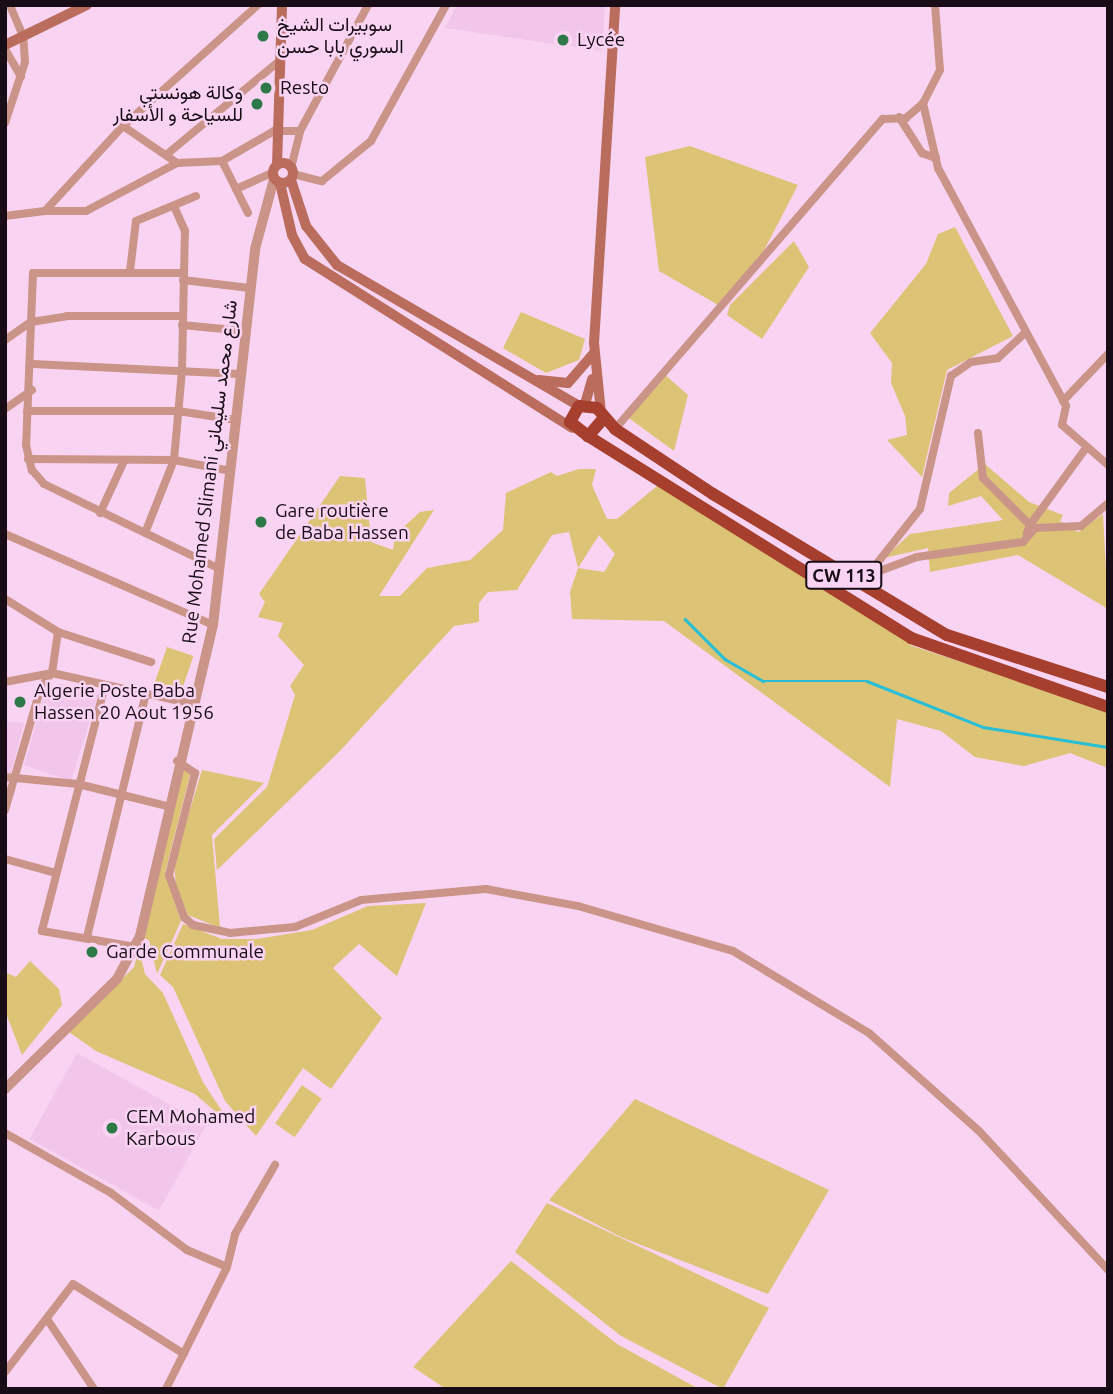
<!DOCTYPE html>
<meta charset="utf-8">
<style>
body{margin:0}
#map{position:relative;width:1113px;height:1394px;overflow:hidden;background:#f9d4f2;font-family:Ubuntu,Vazirmatn,sans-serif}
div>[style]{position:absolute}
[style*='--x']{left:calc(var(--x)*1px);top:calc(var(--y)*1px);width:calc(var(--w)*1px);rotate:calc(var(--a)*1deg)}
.built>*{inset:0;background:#f1c6ea;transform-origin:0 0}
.green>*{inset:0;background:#ddc375;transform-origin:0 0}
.stream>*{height:2.5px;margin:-1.25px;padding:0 1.25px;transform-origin:1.25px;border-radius:1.25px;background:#27bed6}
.minor>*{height:8px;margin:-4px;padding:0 4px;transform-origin:4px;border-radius:4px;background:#ca9489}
.tertiary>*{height:10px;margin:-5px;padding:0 5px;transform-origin:5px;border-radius:5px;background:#ca9489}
.secondary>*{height:10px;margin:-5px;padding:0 5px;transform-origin:5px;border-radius:5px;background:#ba6c5d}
.secondary>.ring{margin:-5px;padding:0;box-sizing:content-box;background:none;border:10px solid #ba6c5d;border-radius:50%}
.trunk>*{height:12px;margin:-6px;padding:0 6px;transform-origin:6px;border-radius:6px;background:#a63f2e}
.dots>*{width:19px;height:19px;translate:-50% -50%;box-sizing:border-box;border:4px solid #f9d4f2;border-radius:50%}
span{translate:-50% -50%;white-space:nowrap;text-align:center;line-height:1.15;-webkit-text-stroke:5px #f9d4f2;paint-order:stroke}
.shield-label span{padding:2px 5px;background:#f9d4f2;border:2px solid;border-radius:5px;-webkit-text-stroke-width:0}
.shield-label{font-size:18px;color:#180c16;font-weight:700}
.poi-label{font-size:19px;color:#180c16}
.left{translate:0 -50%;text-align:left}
.right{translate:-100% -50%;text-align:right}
.street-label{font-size:19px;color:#180c16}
.frame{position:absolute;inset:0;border:7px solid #180c16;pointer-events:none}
</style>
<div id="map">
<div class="built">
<div style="clip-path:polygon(457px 5px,605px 5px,602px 51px,445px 28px)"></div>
<div style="clip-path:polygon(59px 683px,98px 695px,71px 781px,24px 765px,45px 692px,56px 693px)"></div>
<div style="clip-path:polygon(5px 721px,24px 723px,11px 773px,5px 773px)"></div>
<div style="left:77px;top:1053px;width:148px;height:98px;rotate:29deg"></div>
</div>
<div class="green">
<div style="clip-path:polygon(690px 146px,798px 185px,760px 258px,720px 306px,659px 271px,645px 157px)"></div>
<div style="clip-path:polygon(955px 227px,1013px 336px,947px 370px,922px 477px,887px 440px,907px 435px,905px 416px,891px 383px,892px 363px,870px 333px,926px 264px,938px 234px)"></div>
<div style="clip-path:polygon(794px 241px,809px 267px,762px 339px,727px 315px,730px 305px)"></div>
<div style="clip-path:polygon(521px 312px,585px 339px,579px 360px,546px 373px,503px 348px)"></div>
<div style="clip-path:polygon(663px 373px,688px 395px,674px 451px,626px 416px)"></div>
<div style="clip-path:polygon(985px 464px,1029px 502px,1063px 515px,1060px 521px,1078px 532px,1103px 514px,1108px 609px,1018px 555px,930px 572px,928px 548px,884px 558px,910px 534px,1003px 520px,981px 496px,948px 506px,949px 493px)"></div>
<div style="clip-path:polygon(evenodd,579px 469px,596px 469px,592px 485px,607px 519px,617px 519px,662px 482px,911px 638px,910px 645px,1108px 711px,1108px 768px,1070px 753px,1024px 766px,975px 757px,941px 731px,897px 719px,890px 787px,664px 621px,572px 619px,570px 592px,578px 568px,569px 532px,552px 535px,517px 590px,488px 592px,479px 603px,479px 622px,454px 626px,340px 751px,217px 870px,214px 839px,267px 787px,295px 695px,290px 686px,304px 665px,278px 636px,283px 623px,258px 617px,265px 602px,259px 594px,340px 476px,365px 478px,371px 542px,393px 550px,395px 535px,420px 512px,434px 510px,379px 596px,400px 596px,427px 568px,470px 560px,503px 530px,506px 493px,551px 472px,557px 476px,579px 469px,599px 535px,615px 554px,604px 572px,578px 568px,599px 535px)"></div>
<div style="left:167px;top:647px;width:28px;height:44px;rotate:19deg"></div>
<div style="clip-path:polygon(180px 765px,191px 771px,165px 873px,181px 921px,157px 974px,149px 940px,143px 938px)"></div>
<div style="clip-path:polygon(202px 770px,264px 783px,212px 835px,220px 928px,188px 915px,176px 887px,174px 862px)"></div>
<div style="clip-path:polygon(426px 903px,397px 976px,359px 944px,333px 968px,382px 1018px,331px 1089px,303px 1068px,256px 1136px,225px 1101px,173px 987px,160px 975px,183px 924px,222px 939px,257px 939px,312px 930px,368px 906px)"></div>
<div style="clip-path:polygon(139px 949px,145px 974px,163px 993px,203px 1082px,231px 1125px,195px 1094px,96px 1051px,69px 1032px,134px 967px)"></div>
<div style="clip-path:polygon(30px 961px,59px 989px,62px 1005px,22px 1055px,7px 1016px,5px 972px,16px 977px)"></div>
<div style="left:302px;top:1085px;width:24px;height:47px;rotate:35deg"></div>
<div style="clip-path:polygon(635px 1099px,829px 1190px,768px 1294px,623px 1238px,549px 1200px)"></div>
<div style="clip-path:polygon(547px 1203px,769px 1308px,723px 1389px,621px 1336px,515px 1252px)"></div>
<div style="clip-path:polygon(511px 1261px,617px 1344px,699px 1389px,446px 1389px,413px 1367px)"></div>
</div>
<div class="stream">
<div style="--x:685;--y:619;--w:57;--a:45"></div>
<div style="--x:725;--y:659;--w:44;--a:30.1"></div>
<div style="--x:763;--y:681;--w:104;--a:0"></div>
<div style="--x:867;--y:681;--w:125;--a:21.6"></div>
<div style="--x:983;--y:727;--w:127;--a:9.1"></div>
</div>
<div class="minor">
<div style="--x:935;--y:5;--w:65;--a:85.6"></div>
<div style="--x:940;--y:70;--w:37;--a:117"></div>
<div style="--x:923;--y:103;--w:67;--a:77"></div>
<div style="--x:938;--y:168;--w:270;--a:61.7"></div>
<div style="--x:1066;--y:406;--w:19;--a:102"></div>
<div style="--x:1062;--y:425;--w:61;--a:41"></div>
<div style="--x:5;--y:49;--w:32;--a:60"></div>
<div style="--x:899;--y:117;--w:43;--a:57.4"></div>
<div style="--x:922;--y:153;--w:15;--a:20"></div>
<div style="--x:5;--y:123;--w:64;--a:-71.8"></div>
<div style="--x:25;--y:62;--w:26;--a:-94"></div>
<div style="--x:23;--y:36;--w:34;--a:-113"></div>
<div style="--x:123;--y:126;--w:65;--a:34.4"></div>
<div style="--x:166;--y:155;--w:144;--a:-39.7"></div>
<div style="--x:222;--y:161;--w:58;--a:63.4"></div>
<div style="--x:291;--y:168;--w:38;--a:-76"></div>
<div style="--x:300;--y:131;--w:143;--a:-61.6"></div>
<div style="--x:293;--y:174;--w:30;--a:14"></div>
<div style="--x:322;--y:181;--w:63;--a:-39.2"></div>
<div style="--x:371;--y:141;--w:155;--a:-61.1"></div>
<div style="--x:236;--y:189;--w:39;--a:-24"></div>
<div style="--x:45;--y:211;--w:41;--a:0"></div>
<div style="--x:86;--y:211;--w:103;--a:-27.8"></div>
<div style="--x:177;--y:163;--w:45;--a:-2.5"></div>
<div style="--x:222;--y:161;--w:60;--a:-30"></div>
<div style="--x:274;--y:131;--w:26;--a:0"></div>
<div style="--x:5;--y:216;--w:40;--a:-7.1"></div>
<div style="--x:45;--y:211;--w:115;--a:-47.5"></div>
<div style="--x:123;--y:126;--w:181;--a:-41.9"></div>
<div style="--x:130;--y:271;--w:50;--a:-83.2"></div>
<div style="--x:136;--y:221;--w:65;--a:-22.6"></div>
<div style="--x:183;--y:273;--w:150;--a:180"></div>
<div style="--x:33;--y:273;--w:172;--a:92.3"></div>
<div style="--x:26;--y:445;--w:26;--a:77"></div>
<div style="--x:32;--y:470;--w:18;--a:49"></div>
<div style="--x:44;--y:484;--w:193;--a:25.8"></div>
<div style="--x:183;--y:280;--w:67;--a:6.8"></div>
<div style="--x:182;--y:325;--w:63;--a:5.4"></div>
<div style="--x:5;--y:340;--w:32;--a:-35"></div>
<div style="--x:31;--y:322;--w:36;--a:-9"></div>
<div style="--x:67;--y:316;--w:115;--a:0"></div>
<div style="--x:33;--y:364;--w:206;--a:2.8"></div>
<div style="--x:1063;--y:401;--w:65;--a:-46.2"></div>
<div style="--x:5;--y:409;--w:33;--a:-35"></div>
<div style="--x:27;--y:411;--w:151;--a:0"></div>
<div style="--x:178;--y:411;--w:59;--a:8.8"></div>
<div style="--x:615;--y:429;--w:410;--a:-49.2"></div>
<div style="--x:883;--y:119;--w:23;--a:-2"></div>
<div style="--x:906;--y:118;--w:23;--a:-41"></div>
<div style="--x:978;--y:433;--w:45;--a:83.7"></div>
<div style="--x:983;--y:478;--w:66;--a:45"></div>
<div style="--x:1030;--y:525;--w:9;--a:111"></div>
<div style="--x:28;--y:459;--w:146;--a:0.4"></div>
<div style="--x:174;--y:460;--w:58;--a:10.9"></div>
<div style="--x:100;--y:513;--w:57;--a:-65.2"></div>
<div style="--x:1030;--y:525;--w:95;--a:-54"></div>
<div style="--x:145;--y:533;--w:79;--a:-68.3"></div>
<div style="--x:174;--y:460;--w:90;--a:-84.9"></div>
<div style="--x:182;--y:370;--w:139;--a:-88.8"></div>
<div style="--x:185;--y:231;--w:27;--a:-114"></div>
<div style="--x:5;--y:534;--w:227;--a:23.6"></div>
<div style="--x:869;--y:575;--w:51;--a:-20.6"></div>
<div style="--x:917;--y:557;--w:107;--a:-8.1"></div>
<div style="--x:1023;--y:542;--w:18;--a:-49"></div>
<div style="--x:1035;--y:528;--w:46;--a:-2.5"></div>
<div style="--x:1081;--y:526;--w:35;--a:-40"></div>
<div style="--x:867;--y:576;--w:85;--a:-51.7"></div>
<div style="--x:920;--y:509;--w:137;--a:-76.9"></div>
<div style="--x:951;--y:376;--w:24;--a:-35"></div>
<div style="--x:971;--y:362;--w:27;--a:-8"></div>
<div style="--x:998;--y:358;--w:37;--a:-43"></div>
<div style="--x:5;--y:599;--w:62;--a:31.9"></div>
<div style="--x:58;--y:632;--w:98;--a:17.9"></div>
<div style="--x:5;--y:682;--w:48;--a:-10.8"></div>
<div style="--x:52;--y:673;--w:41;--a:-81.7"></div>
<div style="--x:105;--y:685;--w:254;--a:104.4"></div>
<div style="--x:42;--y:931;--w:95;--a:9.7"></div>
<div style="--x:177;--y:761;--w:22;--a:34"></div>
<div style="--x:195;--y:773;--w:105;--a:104.3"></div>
<div style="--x:169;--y:875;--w:45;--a:70.3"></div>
<div style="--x:184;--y:917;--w:12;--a:42"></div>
<div style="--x:193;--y:925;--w:38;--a:12"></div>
<div style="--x:230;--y:933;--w:65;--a:-5.3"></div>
<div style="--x:295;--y:927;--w:71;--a:-22.2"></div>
<div style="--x:361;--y:900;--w:125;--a:-5"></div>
<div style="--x:486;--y:889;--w:94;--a:10.5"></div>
<div style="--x:578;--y:906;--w:161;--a:16.2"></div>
<div style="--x:733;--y:951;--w:159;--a:31.1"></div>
<div style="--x:869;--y:1033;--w:147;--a:41.7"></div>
<div style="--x:979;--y:1131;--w:190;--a:47.1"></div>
<div style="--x:5;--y:777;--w:73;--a:5.5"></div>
<div style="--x:78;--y:784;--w:92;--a:13.9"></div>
<div style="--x:5;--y:810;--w:128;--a:-73.7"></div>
<div style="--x:41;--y:687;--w:18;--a:-52"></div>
<div style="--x:52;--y:673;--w:144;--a:12.4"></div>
<div style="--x:5;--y:859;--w:53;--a:15.4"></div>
<div style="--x:87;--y:937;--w:251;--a:-76.4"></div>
<div style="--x:5;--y:1133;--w:122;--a:29.5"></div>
<div style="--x:111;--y:1193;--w:95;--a:36.9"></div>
<div style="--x:187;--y:1250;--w:43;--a:23"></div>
<div style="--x:47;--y:1319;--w:84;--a:56.1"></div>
<div style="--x:5;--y:1372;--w:111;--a:-52.3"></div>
<div style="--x:73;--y:1284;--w:131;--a:32.2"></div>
<div style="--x:166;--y:1389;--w:136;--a:-63.4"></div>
<div style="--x:227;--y:1267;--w:34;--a:-76"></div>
<div style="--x:235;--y:1234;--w:80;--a:-59.9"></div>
</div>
<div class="tertiary">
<div style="--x:5;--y:1089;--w:157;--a:-44.5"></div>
<div style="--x:117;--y:979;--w:49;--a:-61.9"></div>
<div style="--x:140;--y:936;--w:319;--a:-76.8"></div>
<div style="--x:213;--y:625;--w:378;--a:-83.6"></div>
<div style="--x:255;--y:249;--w:73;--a:-74.8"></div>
</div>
<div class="secondary">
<div style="--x:5;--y:45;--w:91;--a:-26"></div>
<div class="ring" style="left:273px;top:163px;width:10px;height:10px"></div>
<div style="--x:277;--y:165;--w:160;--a:-88.2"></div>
<div style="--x:291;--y:180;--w:48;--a:71.9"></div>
<div style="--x:306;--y:226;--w:50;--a:51.5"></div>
<div style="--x:337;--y:265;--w:280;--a:30.2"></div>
<div style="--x:280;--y:183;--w:53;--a:77"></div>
<div style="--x:292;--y:235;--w:27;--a:62"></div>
<div style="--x:305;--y:259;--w:316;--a:32.3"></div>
<div style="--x:539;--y:380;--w:29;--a:6"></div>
<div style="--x:568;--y:383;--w:38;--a:-49"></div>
<div style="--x:585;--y:404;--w:26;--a:-74"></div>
<div style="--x:601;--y:413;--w:70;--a:-95.7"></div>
<div style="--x:594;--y:343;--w:339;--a:-86.4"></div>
</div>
<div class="trunk">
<div style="--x:603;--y:419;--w:23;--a:131"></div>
<div style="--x:588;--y:436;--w:23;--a:-142"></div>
<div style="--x:570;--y:422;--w:18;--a:-61"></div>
<div style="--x:579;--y:406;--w:18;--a:6"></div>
<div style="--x:597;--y:408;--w:28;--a:49"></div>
<div style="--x:615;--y:429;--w:118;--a:33.6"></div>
<div style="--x:713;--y:494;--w:273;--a:31.1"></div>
<div style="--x:947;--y:635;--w:169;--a:17.9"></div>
<div style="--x:588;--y:436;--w:381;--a:32"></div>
<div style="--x:911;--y:638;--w:209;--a:19.3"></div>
</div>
<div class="dots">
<div style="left:263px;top:36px;background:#2e7948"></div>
<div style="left:563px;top:40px;background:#2e7948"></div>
<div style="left:266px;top:88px;background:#2e7948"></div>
<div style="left:257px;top:104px;background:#2e7948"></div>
<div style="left:261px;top:522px;background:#2e7948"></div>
<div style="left:20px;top:702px;background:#2e7948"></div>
<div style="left:92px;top:952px;background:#2e7948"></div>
<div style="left:112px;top:1128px;background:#2e7948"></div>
</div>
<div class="shield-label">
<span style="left:844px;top:575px">CW 113</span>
</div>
<div class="poi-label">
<span class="left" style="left:277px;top:36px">سوبيرات الشيخ<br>السوري بابا حسن</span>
<span class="left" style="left:577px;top:40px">Lycée</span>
<span class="left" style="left:280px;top:88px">Resto</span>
<span class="right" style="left:243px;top:104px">وكالة هونستي<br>للسياحة و الأسفار</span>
<span class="left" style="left:275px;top:522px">Gare routière<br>de Baba Hassen</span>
<span class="left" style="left:34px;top:702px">Algerie Poste Baba<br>Hassen 20 Aout 1956</span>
<span class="left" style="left:106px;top:952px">Garde Communale</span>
<span class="left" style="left:126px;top:1128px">CEM Mohamed<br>Karbous</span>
</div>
<div class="street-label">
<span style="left:210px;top:472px;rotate:-83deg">Rue Mohamed Slimani شارع محمد سليماني</span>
</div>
<div class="frame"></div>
</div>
